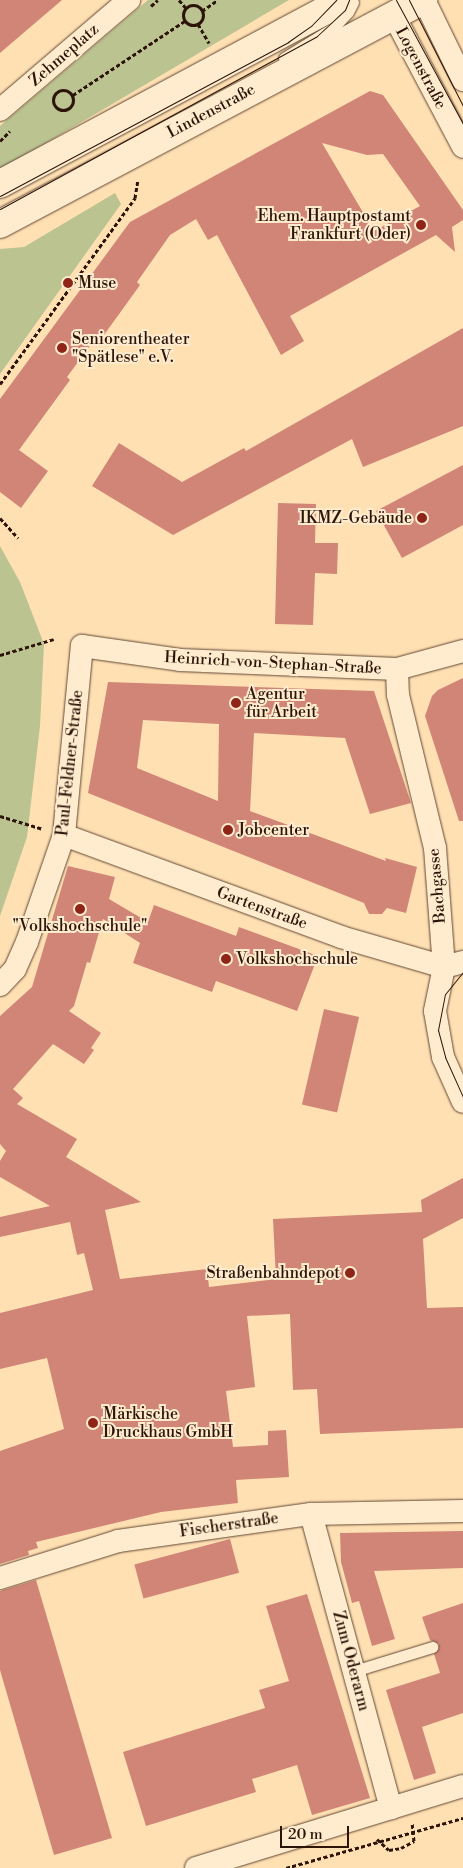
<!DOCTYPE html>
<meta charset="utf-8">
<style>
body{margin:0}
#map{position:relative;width:463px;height:1868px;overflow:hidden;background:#ffe0b3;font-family:"Libre Bodoni",serif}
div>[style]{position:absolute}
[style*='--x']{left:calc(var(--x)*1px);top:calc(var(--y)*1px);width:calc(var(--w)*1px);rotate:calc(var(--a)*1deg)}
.green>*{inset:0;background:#bbc391}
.building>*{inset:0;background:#d18577;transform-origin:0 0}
.path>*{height:3px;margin-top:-1.5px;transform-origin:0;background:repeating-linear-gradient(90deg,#2c1409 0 4px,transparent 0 6.5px)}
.path>.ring{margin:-1.5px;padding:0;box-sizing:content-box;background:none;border:3px solid #2c1409;border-radius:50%}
.roads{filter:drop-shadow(0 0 1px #614734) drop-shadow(0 0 1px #614734)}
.service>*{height:11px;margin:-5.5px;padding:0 5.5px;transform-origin:5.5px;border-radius:5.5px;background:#ffebce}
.minor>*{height:22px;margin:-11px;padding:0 11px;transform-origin:11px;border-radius:11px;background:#ffebce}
.tertiary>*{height:28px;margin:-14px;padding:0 14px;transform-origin:14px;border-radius:14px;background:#ffebce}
.tram>*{height:1px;margin:-0.5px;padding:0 0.5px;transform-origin:0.5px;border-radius:0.5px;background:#2c1409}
.dots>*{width:14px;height:14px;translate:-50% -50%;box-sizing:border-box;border:2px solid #ffebce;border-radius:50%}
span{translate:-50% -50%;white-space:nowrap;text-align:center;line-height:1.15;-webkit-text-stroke:4px #ffebce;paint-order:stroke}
.street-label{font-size:16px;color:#2c1409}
.poi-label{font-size:16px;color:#2c1409}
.right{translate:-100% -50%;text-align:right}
.left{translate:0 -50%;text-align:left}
.scale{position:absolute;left:280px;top:1826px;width:69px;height:22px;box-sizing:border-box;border:2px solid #2c1409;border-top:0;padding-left:6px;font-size:15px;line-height:18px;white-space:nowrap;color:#2c1409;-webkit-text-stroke:4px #ffebce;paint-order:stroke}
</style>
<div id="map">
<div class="green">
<div style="clip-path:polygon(148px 0,289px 0,0 170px,0 126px)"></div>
<div style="clip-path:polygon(115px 193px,121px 204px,0 374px,0 249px,24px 247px)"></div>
<div style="clip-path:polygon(0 546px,20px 582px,44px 644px,40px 726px,27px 837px,0 916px)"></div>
</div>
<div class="building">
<div style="clip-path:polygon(0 0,62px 0,0 53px)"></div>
<div style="clip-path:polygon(evenodd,370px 91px,383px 95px,463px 210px,463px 220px,452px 227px,455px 252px,436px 235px,290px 316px,304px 341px,281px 355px,217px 235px,208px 240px,196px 219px,170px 235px,137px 282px,140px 285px,96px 346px,92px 343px,67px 377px,70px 380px,19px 450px,48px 471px,21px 508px,0 492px,0 399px,130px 222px,370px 91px,322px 143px,367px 155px,383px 154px,420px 206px,374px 231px,322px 143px)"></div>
<div style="clip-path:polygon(463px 328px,463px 426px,363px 467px,352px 439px,173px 535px,92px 486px,119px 443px,182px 482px,244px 448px,246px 451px)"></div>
<div style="clip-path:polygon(463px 465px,463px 525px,402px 558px,376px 511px)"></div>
<div style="clip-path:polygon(278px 503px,316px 504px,315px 543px,338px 543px,337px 574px,315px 573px,313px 625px,275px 624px)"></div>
<div style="clip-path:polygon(463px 678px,463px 821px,459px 821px,425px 716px,432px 696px,438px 690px)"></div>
<div style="clip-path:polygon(evenodd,108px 682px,374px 691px,411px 803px,370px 814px,345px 738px,254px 733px,250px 811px,386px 861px,385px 858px,417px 867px,406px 913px,387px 908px,382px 914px,369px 914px,364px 903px,88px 793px,108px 682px,143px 720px,219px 724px,218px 801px,137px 768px,143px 720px)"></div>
<div style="clip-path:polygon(68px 866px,115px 877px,109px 899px,148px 922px,154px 905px,236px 936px,239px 927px,318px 956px,297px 1011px,216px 981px,212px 992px,133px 963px,140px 943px,103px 919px,90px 963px,87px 962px,74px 1006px,69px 1011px,101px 1033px,91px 1048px,94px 1050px,84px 1064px,53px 1044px,13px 1089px,23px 1098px,17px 1104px,77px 1139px,66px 1157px,141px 1202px,105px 1210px,120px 1279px,207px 1269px,209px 1287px,276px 1279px,273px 1219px,422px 1212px,421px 1200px,463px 1178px,463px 1218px,423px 1239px,427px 1308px,463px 1307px,463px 1428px,320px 1434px,317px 1389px,293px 1390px,290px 1314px,247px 1316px,255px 1387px,226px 1391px,233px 1447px,268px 1445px,268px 1431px,286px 1430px,289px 1477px,236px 1480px,238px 1503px,161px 1512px,36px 1542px,38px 1548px,28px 1551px,29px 1555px,0 1564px,0 1451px,64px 1429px,47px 1358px,0 1369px,0 1313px,93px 1290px,84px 1253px,77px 1255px,70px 1222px,0 1237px,0 1217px,50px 1206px,0 1177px,0 1161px,6px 1151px,0 1144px,0 1016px,32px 987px)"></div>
<div style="left:324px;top:1009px;width:36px;height:98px;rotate:13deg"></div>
<div style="clip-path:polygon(463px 1531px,463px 1568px,374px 1571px,395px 1639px,372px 1646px,359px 1601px,352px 1603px,341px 1562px,340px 1533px)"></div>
<div style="left:230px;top:1539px;width:35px;height:99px;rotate:75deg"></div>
<div style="clip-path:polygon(36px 1580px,112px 1838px,54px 1855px,0 1670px,0 1591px)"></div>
<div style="clip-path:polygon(307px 1594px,370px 1798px,312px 1815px,297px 1765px,252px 1779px,256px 1792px,146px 1826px,123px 1752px,265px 1708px,259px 1690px,289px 1681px,266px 1606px)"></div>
<div style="clip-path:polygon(463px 1603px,463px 1713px,422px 1727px,436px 1773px,414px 1780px,386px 1690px,440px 1673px,434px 1654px,439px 1644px,430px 1640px,422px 1617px)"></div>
</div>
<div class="path">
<div style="--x:179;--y:0;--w:11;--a:49"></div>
<div class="ring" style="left:183px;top:5px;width:17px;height:17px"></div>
<div style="--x:151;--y:6;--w:9;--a:-41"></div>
<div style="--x:202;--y:11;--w:19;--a:-35"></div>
<div style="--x:198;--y:24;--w:22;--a:60"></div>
<div class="ring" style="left:53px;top:90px;width:17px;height:17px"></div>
<div style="--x:73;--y:95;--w:134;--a:-33.5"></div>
<div style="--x:0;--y:141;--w:14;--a:-45"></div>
<div style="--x:0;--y:384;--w:230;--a:-54"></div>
<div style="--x:135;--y:198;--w:19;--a:-81"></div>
<div style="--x:0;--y:518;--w:27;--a:48"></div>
<div style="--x:0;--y:655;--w:56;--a:-16.5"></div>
<div style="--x:0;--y:816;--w:45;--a:16.8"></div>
<div style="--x:377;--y:1839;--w:16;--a:43"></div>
<div style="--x:389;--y:1850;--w:12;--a:-9"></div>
<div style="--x:401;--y:1848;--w:15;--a:-28"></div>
<div style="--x:414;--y:1841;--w:18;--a:-96"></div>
<div style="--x:286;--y:1868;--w:184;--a:-15.8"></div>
</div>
<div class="roads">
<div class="service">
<div style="--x:284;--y:58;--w:57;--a:-31.5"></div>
<div style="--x:333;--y:28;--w:22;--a:-47"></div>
<div style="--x:348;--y:12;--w:11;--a:-63"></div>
<div style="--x:354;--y:1671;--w:82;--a:-17.1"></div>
</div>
<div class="minor">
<div style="--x:424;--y:0;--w:89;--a:64"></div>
<div style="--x:393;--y:14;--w:150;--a:62.2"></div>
<div style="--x:0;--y:110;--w:170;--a:-40.5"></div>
<div style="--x:397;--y:669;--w:26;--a:88"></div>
<div style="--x:398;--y:695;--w:157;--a:76.4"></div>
<div style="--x:435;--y:848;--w:119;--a:85.7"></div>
<div style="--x:444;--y:967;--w:45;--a:101.6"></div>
<div style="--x:435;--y:1011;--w:47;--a:80.1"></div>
<div style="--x:443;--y:1057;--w:49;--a:66"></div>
<div style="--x:64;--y:835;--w:295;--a:20.2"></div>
<div style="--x:341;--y:937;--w:107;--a:16.2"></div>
<div style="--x:444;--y:967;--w:20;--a:-15"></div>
<div style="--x:0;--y:985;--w:22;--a:-47"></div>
<div style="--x:15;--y:969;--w:30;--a:-66"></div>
<div style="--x:27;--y:942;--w:113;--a:-70.9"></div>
<div style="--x:64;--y:835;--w:190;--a:-84.6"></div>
<div style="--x:82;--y:646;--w:99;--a:8.1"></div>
<div style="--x:180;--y:660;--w:217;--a:2.4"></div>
<div style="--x:397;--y:669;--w:68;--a:-15.3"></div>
<div style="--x:311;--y:1514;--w:305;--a:74.8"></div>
<div style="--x:0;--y:1578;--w:124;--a:-17.4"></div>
<div style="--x:118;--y:1541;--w:195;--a:-8"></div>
<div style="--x:311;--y:1514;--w:152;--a:-1.1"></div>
<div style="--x:196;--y:1868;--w:279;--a:-17.1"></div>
</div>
<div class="tertiary">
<div style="--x:0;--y:184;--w:390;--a:-28.1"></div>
<div style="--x:0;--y:224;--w:479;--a:-27.9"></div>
</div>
</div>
<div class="tram">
<div style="--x:396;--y:0;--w:141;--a:61.6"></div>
<div style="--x:409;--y:0;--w:119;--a:63"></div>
<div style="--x:0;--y:196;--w:327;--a:-28.1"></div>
<div style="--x:288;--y:42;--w:29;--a:-35"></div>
<div style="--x:312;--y:25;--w:35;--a:-46"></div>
<div style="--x:0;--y:209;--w:361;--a:-28.6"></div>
<div style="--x:317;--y:36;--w:38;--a:-43"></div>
<div style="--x:345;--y:10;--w:11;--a:-68"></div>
<div style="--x:463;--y:972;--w:28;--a:129"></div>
<div style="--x:445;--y:994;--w:37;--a:101"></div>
<div style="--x:438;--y:1030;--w:28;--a:75"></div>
<div style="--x:445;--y:1057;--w:44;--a:65.8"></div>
</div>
<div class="dots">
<div style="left:421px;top:225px;background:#8f2418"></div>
<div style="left:68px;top:283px;background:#8f2418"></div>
<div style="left:62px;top:348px;background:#8f2418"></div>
<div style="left:422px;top:518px;background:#8f2418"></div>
<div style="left:236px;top:703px;background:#8f2418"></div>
<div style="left:228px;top:830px;background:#8f2418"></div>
<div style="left:80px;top:909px;background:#8f2418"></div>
<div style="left:226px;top:959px;background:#8f2418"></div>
<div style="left:350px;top:1273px;background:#8f2418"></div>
<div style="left:93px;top:1423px;background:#8f2418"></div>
</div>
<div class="street-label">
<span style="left:64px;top:55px;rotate:-41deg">Zehmeplatz</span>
<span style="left:421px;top:68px;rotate:62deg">Logenstraße</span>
<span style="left:211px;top:111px;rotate:-28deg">Lindenstraße</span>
<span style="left:273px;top:663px;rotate:3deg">Heinrich-von-Stephan-Straße</span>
<span style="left:70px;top:763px;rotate:-84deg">Paul-Feldner-Straße</span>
<span style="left:437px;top:886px;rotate:-95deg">Bachgasse</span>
<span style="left:262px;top:908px;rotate:20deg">Gartenstraße</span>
<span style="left:229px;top:1525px;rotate:-8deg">Fischerstraße</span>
<span style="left:351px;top:1661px;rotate:75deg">Zum Oderarm</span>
</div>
<div class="poi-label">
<span class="right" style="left:411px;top:225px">Ehem. Hauptpostamt<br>Frankfurt (Oder)</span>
<span class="left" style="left:78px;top:283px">Muse</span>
<span class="left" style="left:72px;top:348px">Seniorentheater<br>"Spätlese" e.V.</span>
<span class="right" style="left:412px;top:518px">IKMZ-Gebäude</span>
<span class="left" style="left:246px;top:703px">Agentur<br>für Arbeit</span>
<span class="left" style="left:238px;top:830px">Jobcenter</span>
<span style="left:80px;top:926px">"Volkshochschule"</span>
<span class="left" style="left:236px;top:959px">Volkshochschule</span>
<span class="right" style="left:340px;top:1273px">Straßenbahndepot</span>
<span class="left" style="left:103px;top:1423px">Märkische<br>Druckhaus GmbH</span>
</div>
<div class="scale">20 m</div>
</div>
